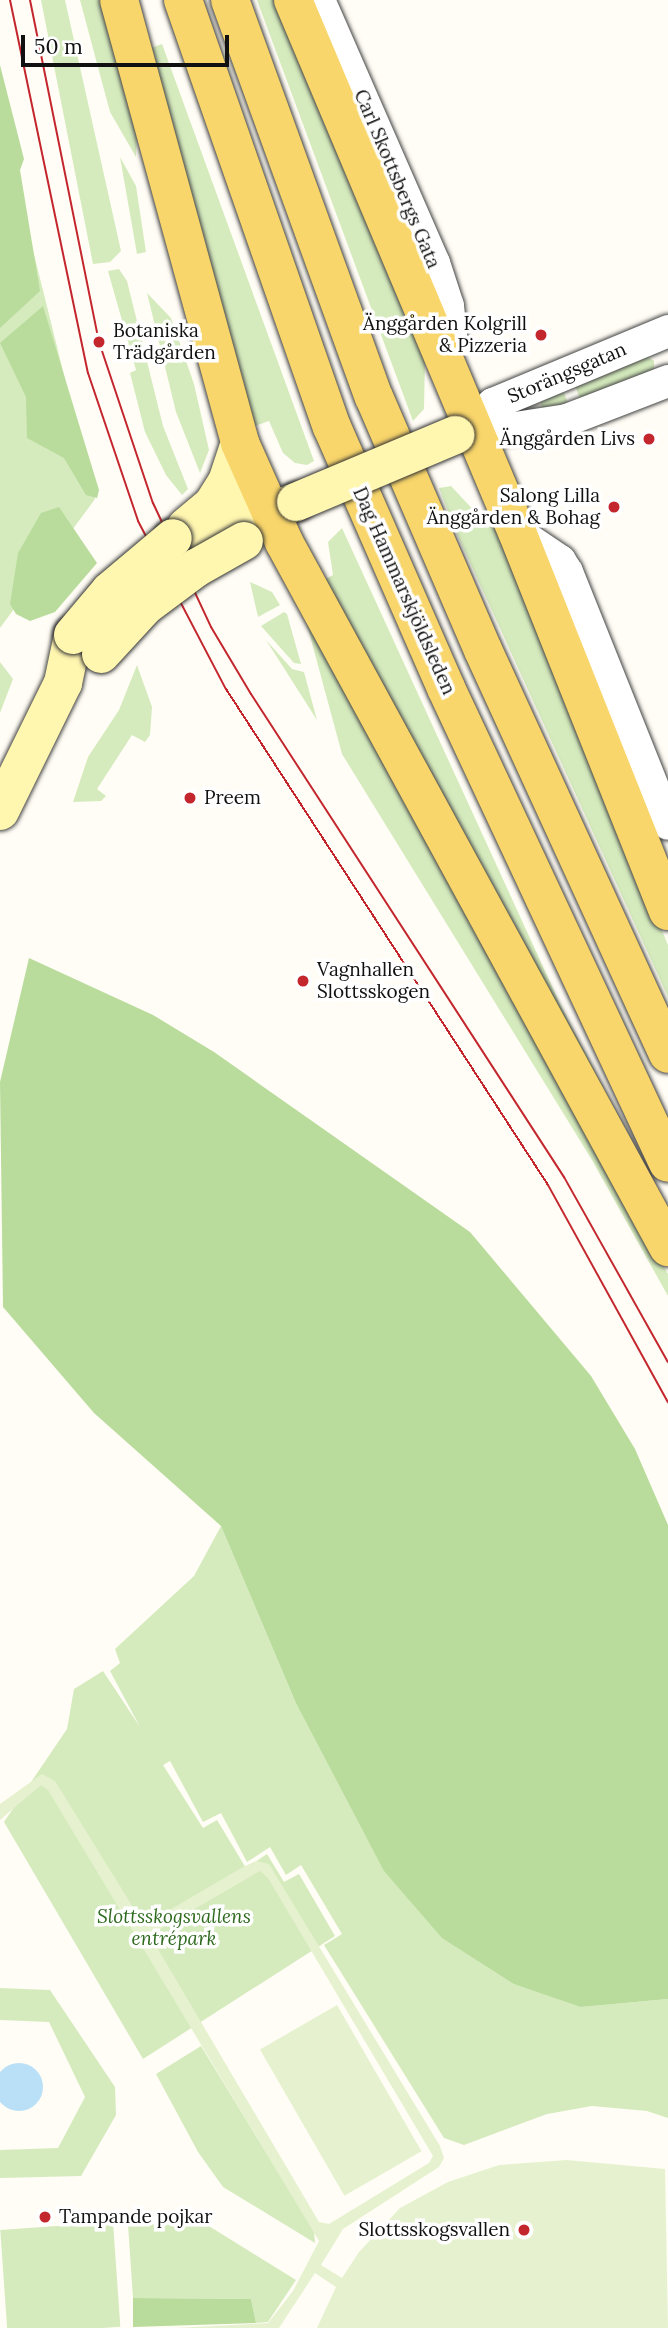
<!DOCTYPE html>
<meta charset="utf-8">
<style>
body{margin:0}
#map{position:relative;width:668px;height:2328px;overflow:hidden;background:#fffdf5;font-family:Lora,serif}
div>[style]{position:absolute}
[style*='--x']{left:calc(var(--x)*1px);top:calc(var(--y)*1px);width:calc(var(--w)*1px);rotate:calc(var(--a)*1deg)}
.green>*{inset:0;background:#d5ebbd;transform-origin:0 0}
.forest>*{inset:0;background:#b9dc9c}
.pitch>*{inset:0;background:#e6f2cf;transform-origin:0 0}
.water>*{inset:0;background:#b9e0f7}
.round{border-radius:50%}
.roads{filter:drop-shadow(0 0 2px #444) drop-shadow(0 0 2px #444)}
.street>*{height:32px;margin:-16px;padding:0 16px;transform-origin:16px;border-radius:16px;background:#fff}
.secondary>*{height:38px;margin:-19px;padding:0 19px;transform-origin:19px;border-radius:19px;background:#fff6b0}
.primary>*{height:38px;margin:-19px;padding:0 19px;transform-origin:19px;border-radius:19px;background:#f9d66b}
.tram>*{height:2px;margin:-1px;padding:0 1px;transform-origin:1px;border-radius:1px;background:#c4262e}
.bridges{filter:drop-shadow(0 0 2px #333) drop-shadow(0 0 2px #333)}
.secondary-bridge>*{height:38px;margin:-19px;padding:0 19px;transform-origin:19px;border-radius:19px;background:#fff6b0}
.dots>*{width:19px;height:19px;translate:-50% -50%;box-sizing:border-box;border:4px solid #fff;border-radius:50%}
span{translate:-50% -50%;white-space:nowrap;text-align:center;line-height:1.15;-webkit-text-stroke:7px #fff;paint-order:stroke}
.street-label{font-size:19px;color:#111}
.poi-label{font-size:19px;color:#111}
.right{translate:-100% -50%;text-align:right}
.left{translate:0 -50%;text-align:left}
.park-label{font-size:19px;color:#2f6b1f;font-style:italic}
.scale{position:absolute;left:21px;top:35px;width:208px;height:32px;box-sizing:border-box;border:4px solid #111;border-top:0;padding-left:9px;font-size:21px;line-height:24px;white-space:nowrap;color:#111;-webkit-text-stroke:5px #fff;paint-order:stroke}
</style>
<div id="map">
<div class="green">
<div style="clip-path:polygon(41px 0,65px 0,121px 251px,110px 262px,93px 264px)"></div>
<div style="clip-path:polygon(80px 0,104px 0,137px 135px,136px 157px,110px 112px)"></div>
<div style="clip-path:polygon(257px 0,277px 0,425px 358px,424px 409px,413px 421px)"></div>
<div style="clip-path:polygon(162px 44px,314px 461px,307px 465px,295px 463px,283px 453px,269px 421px,252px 427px,151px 48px)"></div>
<div style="clip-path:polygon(0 118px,95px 499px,0 628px)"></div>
<div style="clip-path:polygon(120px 157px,136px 186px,146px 252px,137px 254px)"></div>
<div style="clip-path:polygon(119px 269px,127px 281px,163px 426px,188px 489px,182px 495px,166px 475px,145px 432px,130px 373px,136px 370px,108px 271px)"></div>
<div style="clip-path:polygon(147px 293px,171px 318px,194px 384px,209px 450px,200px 473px,176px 412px)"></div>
<div style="clip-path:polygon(645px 355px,654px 361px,654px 371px,582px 404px,574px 383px)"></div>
<div style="clip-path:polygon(562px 388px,570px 408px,542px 408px,539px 398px)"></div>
<div style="clip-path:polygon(451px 486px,480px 517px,493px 519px,668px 945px,668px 997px,457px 534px,439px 488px)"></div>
<div style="clip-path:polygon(342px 528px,562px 1008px,656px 1189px,324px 580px,333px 575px,328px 542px)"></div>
<div style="clip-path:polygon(250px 582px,272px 592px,280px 605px,258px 617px)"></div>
<div style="clip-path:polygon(284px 612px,287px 614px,301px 664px,294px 663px,261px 626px)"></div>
<div style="clip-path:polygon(306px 621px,657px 1254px,668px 1274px,668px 1296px,592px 1160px,342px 754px)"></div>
<div style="clip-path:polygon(266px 640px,292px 669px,304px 672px,317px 720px)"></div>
<div style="clip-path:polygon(0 662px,13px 679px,0 713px)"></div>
<div style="clip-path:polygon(137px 665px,152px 707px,150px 735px,145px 742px,132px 735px,97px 789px,106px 796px,101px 801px,73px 802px,88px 757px,119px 710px)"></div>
<div style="clip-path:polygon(221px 1526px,295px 1701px,581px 2007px,668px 1999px,668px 2118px,647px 2111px,592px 2106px,547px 2114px,464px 2145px,444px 2138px,324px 1945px,342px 1934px,301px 1865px,286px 1875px,270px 1847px,247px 1862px,221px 1813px,203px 1822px,170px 1761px,163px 1765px,203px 1828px,217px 1820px,246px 1868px,267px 1854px,284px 1882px,299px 1874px,335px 1936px,143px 2059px,4px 1822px,67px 1729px,74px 1689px,103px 1671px,140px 1727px,110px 1671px,120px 1663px,115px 1649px,194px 1576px)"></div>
<div style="clip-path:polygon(0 1988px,50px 1990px,115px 2087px,116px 2115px,81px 2176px,0 2178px,0 2150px,58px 2148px,85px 2097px,49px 2022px,0 2020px)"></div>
<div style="clip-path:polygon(201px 2046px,314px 2231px,315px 2243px,223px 2187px,198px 2152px,156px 2074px)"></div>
<div style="left:113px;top:2222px;width:105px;height:113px;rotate:86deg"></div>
<div style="clip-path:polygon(204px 2223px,296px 2280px,268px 2322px,256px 2323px,251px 2299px,133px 2298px,128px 2225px)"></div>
</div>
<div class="forest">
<div style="clip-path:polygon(0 65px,24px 159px,20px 170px,40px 291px,0 328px)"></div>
<div style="clip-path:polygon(43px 306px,99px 490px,97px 498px,86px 495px,64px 458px,27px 438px,26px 397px,0 343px)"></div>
<div style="clip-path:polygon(59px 507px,97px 563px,55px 612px,30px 621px,16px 614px,10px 604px,18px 553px,41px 513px)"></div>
<div style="clip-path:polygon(29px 958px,153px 1015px,214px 1052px,470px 1232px,591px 1376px,635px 1449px,668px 1525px,668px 1999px,581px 2007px,514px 1984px,442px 1938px,384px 1871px,295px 1701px,221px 1526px,94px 1413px,3px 1307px,0 1082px)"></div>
<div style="clip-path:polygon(133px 2298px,251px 2299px,256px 2323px,133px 2327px)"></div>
</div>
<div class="pitch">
<div style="clip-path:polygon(evenodd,42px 1774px,55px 1781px,144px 1925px,243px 1867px,256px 1861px,269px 1864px,440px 2146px,444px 2158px,439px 2167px,343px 2229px,321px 2265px,342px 2278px,359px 2252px,400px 2208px,448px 2182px,499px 2165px,567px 2160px,665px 2169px,668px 2328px,317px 2328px,336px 2287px,315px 2273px,279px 2328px,174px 2328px,268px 2323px,293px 2291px,319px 2241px,48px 1790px,41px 1785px,0 1820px,0 1804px,42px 1774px,260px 1871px,268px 1878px,433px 2156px,429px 2163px,329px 2224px,319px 2222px,152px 1939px,155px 1932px,260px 1871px)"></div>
<div style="left:337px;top:2005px;width:169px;height:89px;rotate:60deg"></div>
</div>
<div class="water">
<div class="round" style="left:-5px;top:2063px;width:48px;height:48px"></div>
</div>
<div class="roads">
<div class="street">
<div style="--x:319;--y:0;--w:287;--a:66.4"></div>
<div style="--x:434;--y:263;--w:45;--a:72"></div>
<div style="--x:448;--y:306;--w:29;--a:84"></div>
<div style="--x:451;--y:335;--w:29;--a:106"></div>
<div style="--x:472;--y:428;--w:32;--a:-49"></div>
<div style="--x:493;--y:404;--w:190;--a:-22.6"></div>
<div style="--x:472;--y:428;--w:30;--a:4"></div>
<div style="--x:502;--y:430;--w:66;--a:-8.7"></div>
<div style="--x:567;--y:420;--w:108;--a:-21.1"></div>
<div style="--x:517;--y:532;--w:52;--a:34"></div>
<div style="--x:560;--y:561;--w:13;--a:58"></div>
<div style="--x:567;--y:572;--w:271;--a:68.2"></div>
</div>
<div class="secondary">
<div style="--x:186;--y:527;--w:35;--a:-40"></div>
<div style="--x:213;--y:504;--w:26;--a:-58"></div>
<div style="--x:227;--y:482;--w:41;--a:-71.6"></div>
<div style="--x:173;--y:538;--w:82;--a:-21.5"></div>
<div style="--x:249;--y:508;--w:22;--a:8"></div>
<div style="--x:271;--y:511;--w:27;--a:-20"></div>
<div style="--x:0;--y:811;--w:143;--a:-63.8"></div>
<div style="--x:63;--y:683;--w:49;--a:-78.2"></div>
</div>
<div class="primary">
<div style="--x:119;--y:0;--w:459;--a:74.7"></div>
<div style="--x:240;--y:443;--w:108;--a:66"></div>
<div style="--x:284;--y:542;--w:803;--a:61.42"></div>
<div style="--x:183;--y:0;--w:452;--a:70.8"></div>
<div style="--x:332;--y:427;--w:285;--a:66.4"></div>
<div style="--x:446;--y:688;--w:524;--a:64.95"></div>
<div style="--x:230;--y:0;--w:422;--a:70.1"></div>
<div style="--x:374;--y:397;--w:275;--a:66.7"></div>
<div style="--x:483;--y:650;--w:444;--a:65.4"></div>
<div style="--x:293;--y:0;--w:577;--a:67.17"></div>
<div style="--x:517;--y:532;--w:408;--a:68.3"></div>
</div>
</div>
<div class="tram">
<div style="--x:10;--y:0;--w:381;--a:78.2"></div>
<div style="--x:88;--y:373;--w:156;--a:71.3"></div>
<div style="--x:138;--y:521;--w:190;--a:62.4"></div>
<div style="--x:226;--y:689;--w:591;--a:57.01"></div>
<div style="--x:548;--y:1185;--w:248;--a:61.1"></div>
<div style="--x:30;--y:0;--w:349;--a:78.6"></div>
<div style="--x:99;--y:342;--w:170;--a:71.5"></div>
<div style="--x:153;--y:503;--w:137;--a:64.9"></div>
<div style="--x:211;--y:627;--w:78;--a:59.2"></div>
<div style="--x:251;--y:694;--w:576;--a:57.06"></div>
<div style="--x:564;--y:1177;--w:212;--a:60.7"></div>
</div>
<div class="bridges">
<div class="secondary-bridge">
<div style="--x:296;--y:502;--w:173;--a:-22.8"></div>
<div style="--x:73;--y:635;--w:57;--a:-49.9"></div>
<div style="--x:110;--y:591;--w:82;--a:-40.1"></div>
<div style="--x:101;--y:654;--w:65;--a:-47.5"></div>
<div style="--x:145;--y:606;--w:64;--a:-36.7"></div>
<div style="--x:196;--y:568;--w:55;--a:-29.4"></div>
</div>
</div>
<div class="dots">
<div style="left:541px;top:335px;background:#c4262e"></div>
<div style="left:99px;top:342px;background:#c4262e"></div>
<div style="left:649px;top:439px;background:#c4262e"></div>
<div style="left:614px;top:507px;background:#c4262e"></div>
<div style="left:190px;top:798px;background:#c4262e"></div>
<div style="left:303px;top:981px;background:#c4262e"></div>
<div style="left:45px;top:2217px;background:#c4262e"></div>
<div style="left:524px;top:2230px;background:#c4262e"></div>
</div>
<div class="street-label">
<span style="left:397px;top:179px;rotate:67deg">Carl Skottsbergs Gata</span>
<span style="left:567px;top:373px;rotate:-23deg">Storängsgatan</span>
<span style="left:404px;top:591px;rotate:66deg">Dag Hammarskjöldsleden</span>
</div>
<div class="poi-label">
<span class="right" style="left:527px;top:335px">Änggården Kolgrill<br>&amp; Pizzeria</span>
<span class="left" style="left:113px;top:342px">Botaniska<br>Trädgården</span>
<span class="right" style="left:635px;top:439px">Änggården Livs</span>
<span class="right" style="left:600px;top:507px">Salong Lilla<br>Änggården &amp; Bohag</span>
<span class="left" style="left:204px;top:798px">Preem</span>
<span class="left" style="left:317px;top:981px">Vagnhallen<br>Slottsskogen</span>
<span class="left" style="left:59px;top:2217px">Tampande pojkar</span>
<span class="right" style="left:510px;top:2230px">Slottsskogsvallen</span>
</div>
<div class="park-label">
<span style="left:174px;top:1928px">Slottsskogsvallens<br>entrépark</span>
</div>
<div class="scale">50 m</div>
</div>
